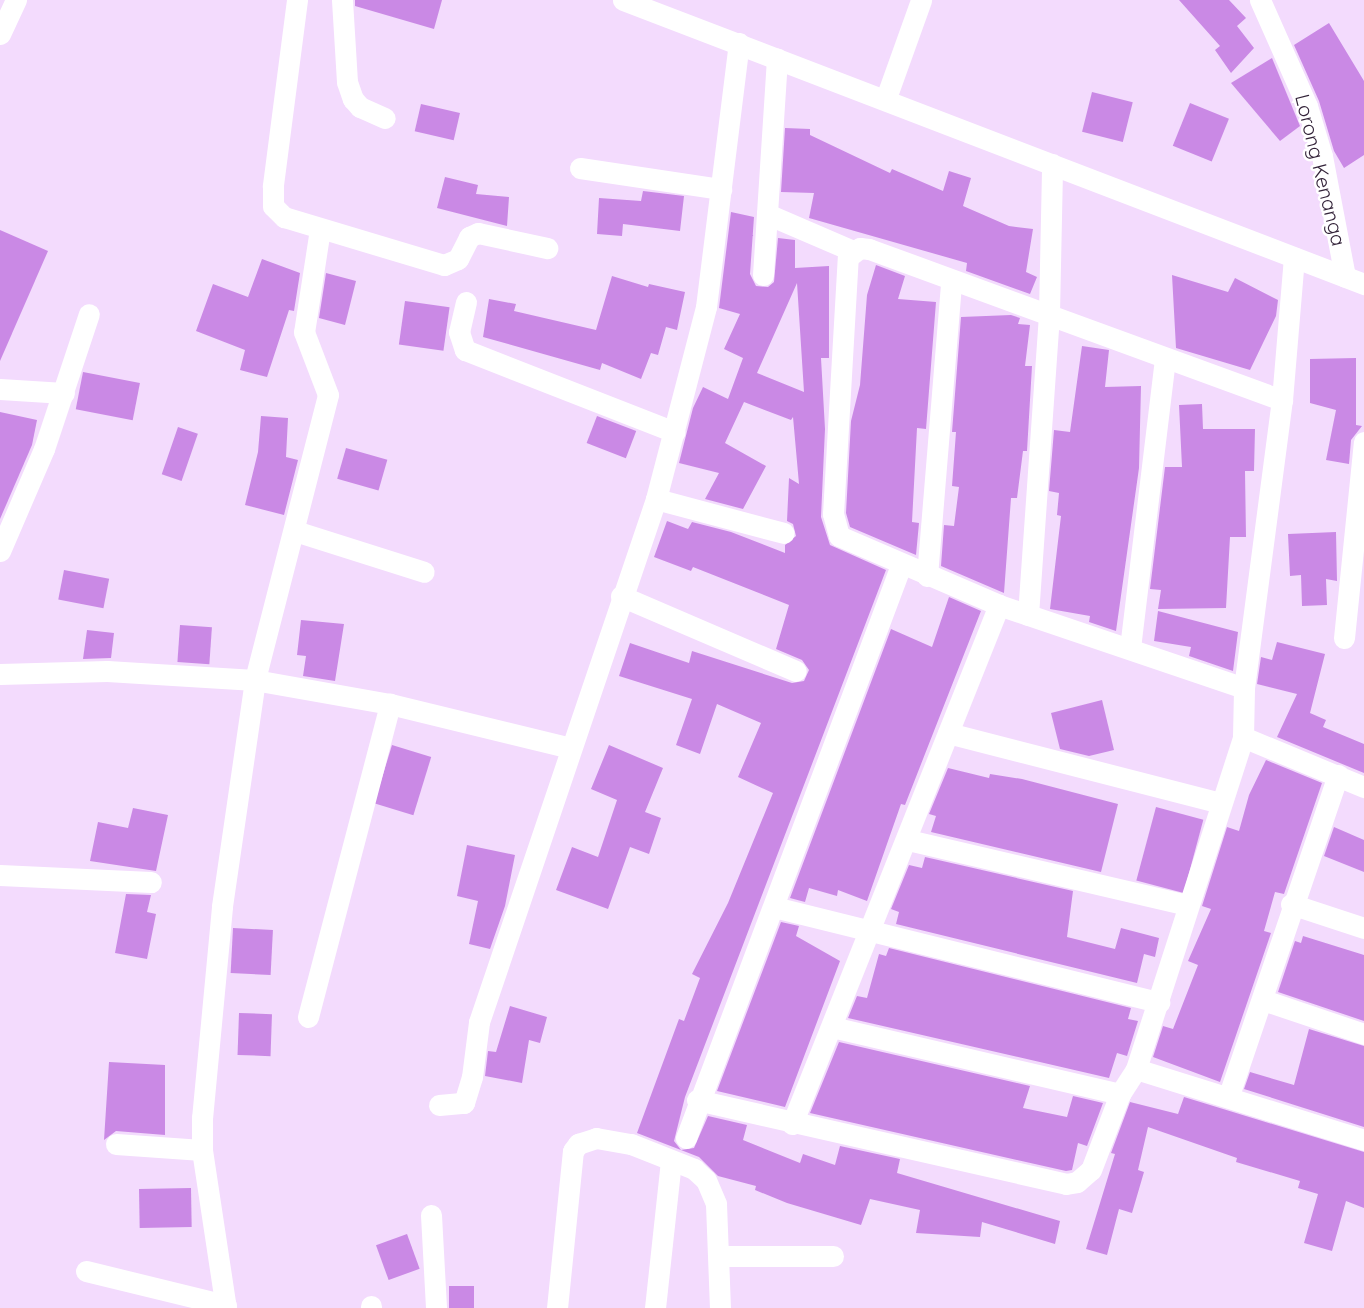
<!DOCTYPE html>
<style>
body{margin:0}
#map{position:relative;width:1364px;height:1308px;overflow:hidden;background:#f3dbfd;font-family:Quicksand,sans-serif}
div>[style]{position:absolute}
[style*='--x']{left:calc(var(--x)*1px);top:calc(var(--y)*1px);width:calc(var(--w)*1px);rotate:calc(var(--a)*1deg)}
.building>*{inset:0;background:#ca89e5;transform-origin:0 0}
.minor>*{height:21px;margin:-10.5px;padding:0 10.5px;transform-origin:10.5px;border-radius:10.5px;background:#fff}
span{translate:-50% -50%;white-space:nowrap;text-align:center;line-height:1.15;-webkit-text-stroke:5px #fff;paint-order:stroke}
.street-label{font-size:20px;color:#332339}
</style>
<div id="map">
<div class="building">
<div style="clip-path:polygon(355px 0,442px 0,434px 29px,355px 6px)"></div>
<div style="clip-path:polygon(1179px 0,1229px 0,1246px 18px,1237px 26px,1254px 48px,1231px 73px,1215px 50px,1220px 46px)"></div>
<div style="clip-path:polygon(1329px 23px,1364px 81px,1364px 155px,1344px 168px,1334px 151px,1319px 101px,1294px 45px)"></div>
<div style="clip-path:polygon(1272px 58px,1300px 126px,1280px 141px,1231px 83px)"></div>
<div style="left:1092px;top:92px;width:42px;height:41px;rotate:14deg"></div>
<div style="left:1190px;top:103px;width:42px;height:46px;rotate:22deg"></div>
<div style="left:421px;top:104px;width:40px;height:28px;rotate:13deg"></div>
<div style="clip-path:polygon(785px 128px,810px 129px,810px 135px,890px 173px,892px 169px,943px 191px,949px 171px,971px 178px,963px 206px,1009px 226px,1033px 229px,1026px 272px,1037px 277px,1030px 294px,966px 271px,967px 263px,809px 218px,814px 193px,781px 192px)"></div>
<div style="clip-path:polygon(445px 177px,478px 185px,476px 194px,509px 197px,507px 226px,437px 208px)"></div>
<div style="clip-path:polygon(643px 191px,684px 196px,680px 231px,623px 224px,622px 236px,597px 234px,599px 198px,641px 201px)"></div>
<div style="clip-path:polygon(evenodd,731px 212px,754px 217px,750px 274px,756px 286px,768px 287px,774px 282px,778px 238px,795px 240px,795px 268px,829px 266px,829px 358px,821px 358px,825px 429px,821px 517px,830px 545px,886px 570px,685px 1097px,674px 1141px,681px 1150px,694px 1148px,708px 1116px,747px 1125px,743px 1140px,800px 1163px,803px 1154px,835px 1165px,840px 1146px,900px 1159px,897px 1173px,1060px 1221px,1055px 1244px,982px 1222px,980px 1237px,916px 1233px,920px 1210px,870px 1199px,861px 1225px,787px 1203px,755px 1190px,756px 1186px,718px 1176px,699px 1157px,637px 1133px,679px 1019px,684px 1021px,700px 978px,692px 974px,728px 903px,773px 793px,738px 777px,761px 723px,717px 704px,700px 754px,676px 745px,692px 699px,619px 676px,630px 643px,689px 663px,692px 651px,792px 683px,804px 681px,809px 670px,802px 660px,776px 649px,789px 605px,693px 567px,691px 571px,654px 557px,667px 521px,688px 529px,692px 522px,731px 532px,785px 553px,785px 545px,796px 536px,793px 524px,787px 521px,789px 478px,799px 484px,793px 417px,791px 420px,744px 402px,725px 443px,766px 466px,743px 509px,705px 499px,719px 473px,679px 463px,693px 408px,703px 387px,728px 399px,743px 358px,724px 349px,740px 314px,719px 308px,731px 212px,797px 283px,804px 392px,757px 373px,797px 283px)"></div>
<div style="clip-path:polygon(0 230px,48px 251px,0 361px)"></div>
<div style="clip-path:polygon(262px 259px,300px 273px,294px 311px,289px 310px,267px 377px,240px 370px,245px 350px,196px 331px,213px 284px,248px 297px)"></div>
<div style="clip-path:polygon(876px 265px,905px 276px,898px 299px,936px 302px,926px 429px,917px 428px,912px 522px,919px 523px,916px 555px,850px 527px,846px 513px,851px 421px,860px 385px,867px 295px)"></div>
<div style="clip-path:polygon(326px 273px,356px 281px,345px 325px,319px 318px)"></div>
<div style="clip-path:polygon(1172px 275px,1228px 292px,1235px 278px,1278px 300px,1276px 316px,1250px 370px,1176px 348px)"></div>
<div style="clip-path:polygon(612px 276px,648px 287px,649px 284px,685px 292px,677px 330px,666px 327px,658px 355px,651px 353px,641px 379px,602px 363px,600px 370px,483px 337px,489px 299px,516px 304px,514px 311px,596px 330px)"></div>
<div style="left:405px;top:301px;width:45px;height:44px;rotate:8deg"></div>
<div style="clip-path:polygon(1011px 315px,1020px 318px,1018px 324px,1030px 325px,1025px 366px,1032px 366px,1027px 451px,1023px 451px,1017px 498px,1011px 498px,1004px 593px,941px 566px,944px 525px,954px 526px,959px 487px,952px 486px,956px 432px,952px 432px,961px 317px)"></div>
<div style="clip-path:polygon(1082px 346px,1109px 350px,1105px 387px,1141px 386px,1139px 468px,1116px 631px,1089px 622px,1090px 616px,1050px 609px,1061px 516px,1057px 515px,1059px 493px,1049px 491px,1054px 430px,1070px 432px)"></div>
<div style="clip-path:polygon(1356px 358px,1356px 425px,1362px 426px,1351px 440px,1349px 464px,1326px 460px,1336px 410px,1310px 403px,1310px 359px)"></div>
<div style="left:83px;top:372px;width:58px;height:38px;rotate:11deg"></div>
<div style="clip-path:polygon(1202px 404px,1203px 429px,1255px 429px,1254px 471px,1245px 471px,1246px 537px,1230px 537px,1226px 608px,1158px 609px,1161px 590px,1150px 589px,1165px 467px,1182px 467px,1179px 405px)"></div>
<div style="clip-path:polygon(0 412px,37px 420px,32px 445px,0 519px)"></div>
<div style="clip-path:polygon(261px 416px,288px 418px,286px 457px,298px 460px,284px 515px,245px 505px,258px 452px)"></div>
<div style="left:597px;top:416px;width:42px;height:29px;rotate:21deg"></div>
<div style="left:178px;top:427px;width:21px;height:50px;rotate:19deg"></div>
<div style="left:346px;top:448px;width:43px;height:32px;rotate:16deg"></div>
<div style="clip-path:polygon(1336px 532px,1337px 581px,1326px 579px,1327px 605px,1302px 606px,1301px 575px,1290px 576px,1288px 534px)"></div>
<div style="left:64px;top:570px;width:46px;height:30px;rotate:11deg"></div>
<div style="clip-path:polygon(949px 597px,981px 611px,905px 805px,901px 804px,867px 901px,838px 890px,837px 896px,809px 888px,805px 902px,790px 898px,891px 629px,932px 647px)"></div>
<div style="clip-path:polygon(1158px 611px,1238px 632px,1233px 671px,1189px 656px,1191px 647px,1154px 641px)"></div>
<div style="clip-path:polygon(301px 620px,344px 624px,335px 681px,303px 676px,306px 656px,297px 655px)"></div>
<div style="left:180px;top:625px;width:32px;height:37px;rotate:4deg"></div>
<div style="clip-path:polygon(87px 630px,114px 633px,111px 658px,83px 659px)"></div>
<div style="clip-path:polygon(1277px 642px,1325px 654px,1310px 713px,1326px 720px,1323px 727px,1364px 744px,1364px 773px,1277px 737px,1297px 694px,1257px 684px,1261px 657px,1272px 660px)"></div>
<div style="clip-path:polygon(1102px 700px,1114px 750px,1089px 756px,1060px 749px,1051px 713px)"></div>
<div style="left:392px;top:745px;width:41px;height:61px;rotate:17deg"></div>
<div style="clip-path:polygon(609px 745px,663px 768px,645px 812px,661px 818px,649px 854px,630px 847px,608px 909px,556px 890px,572px 847px,598px 857px,617px 800px,591px 789px)"></div>
<div style="clip-path:polygon(1266px 760px,1322px 783px,1284px 894px,1275px 892px,1264px 931px,1271px 933px,1220px 1082px,1153px 1057px,1163px 1026px,1173px 1029px,1198px 965px,1188px 961px,1211px 909px,1202px 906px,1227px 827px,1239px 831px,1249px 795px)"></div>
<div style="clip-path:polygon(948px 768px,989px 778px,990px 774px,1022px 779px,1118px 804px,1101px 872px,931px 832px,936px 816px,929px 814px)"></div>
<div style="left:1156px;top:807px;width:49px;height:76px;rotate:15deg"></div>
<div style="clip-path:polygon(133px 808px,168px 815px,156px 871px,90px 861px,98px 822px,128px 828px)"></div>
<div style="clip-path:polygon(1334px 827px,1364px 840px,1364px 872px,1324px 856px)"></div>
<div style="clip-path:polygon(467px 845px,515px 855px,505px 906px,490px 949px,469px 944px,478px 901px,457px 896px)"></div>
<div style="clip-path:polygon(925px 857px,1073px 891px,1067px 937px,1115px 949px,1121px 928px,1159px 938px,1155px 957px,1144px 954px,1137px 983px,896px 924px,899px 912px,891px 909px,909px 865px,922px 868px)"></div>
<div style="clip-path:polygon(126px 894px,151px 895px,147px 912px,156px 914px,147px 959px,115px 953px)"></div>
<div style="clip-path:polygon(781px 922px,799px 926px,796px 936px,840px 961px,785px 1107px,717px 1091px)"></div>
<div style="left:233px;top:928px;width:40px;height:45px;rotate:3deg"></div>
<div style="clip-path:polygon(1303px 936px,1364px 955px,1364px 1021px,1278px 992px,1295px 941px,1301px 943px)"></div>
<div style="clip-path:polygon(889px 948px,1131px 1008px,1128px 1019px,1138px 1021px,1127px 1056px,1117px 1053px,1109px 1078px,848px 1018px,857px 996px,867px 998px,879px 954px,886px 956px)"></div>
<div style="clip-path:polygon(510px 1006px,547px 1017px,540px 1043px,529px 1040px,522px 1083px,485px 1076px,488px 1051px,496px 1052px)"></div>
<div style="left:239px;top:1013px;width:33px;height:42px;rotate:2deg"></div>
<div style="clip-path:polygon(1309px 1029px,1364px 1046px,1364px 1127px,1244px 1089px,1250px 1072px,1294px 1085px)"></div>
<div style="clip-path:polygon(839px 1042px,1030px 1086px,1023px 1108px,1067px 1117px,1073px 1096px,1103px 1103px,1087px 1146px,1078px 1143px,1072px 1170px,1066px 1171px,810px 1113px)"></div>
<div style="clip-path:polygon(109px 1062px,165px 1065px,165px 1135px,116px 1131px,104px 1140px)"></div>
<div style="clip-path:polygon(1184px 1097px,1364px 1152px,1364px 1208px,1346px 1201px,1332px 1251px,1304px 1243px,1318px 1194px,1298px 1188px,1300px 1181px,1236px 1162px,1237px 1158px,1148px 1127px,1138px 1170px,1144px 1172px,1132px 1213px,1119px 1209px,1107px 1255px,1086px 1249px,1115px 1154px,1111px 1153px,1130px 1102px,1178px 1114px)"></div>
<div style="left:191px;top:1188px;width:39px;height:52px;rotate:89deg"></div>
<div style="left:407px;top:1234px;width:37px;height:33px;rotate:70deg"></div>
<div style="left:449px;top:1286px;width:25px;height:22px"></div>
</div>
<div class="minor">
<div style="--x:297;--y:0;--w:188;--a:97.4"></div>
<div style="--x:273;--y:186;--w:20;--a:90"></div>
<div style="--x:273;--y:206;--w:16;--a:45"></div>
<div style="--x:284;--y:217;--w:167;--a:16.7"></div>
<div style="--x:444;--y:265;--w:15;--a:-23"></div>
<div style="--x:458;--y:259;--w:25;--a:-63"></div>
<div style="--x:469;--y:237;--w:10;--a:-24"></div>
<div style="--x:478;--y:233;--w:71;--a:12.3"></div>
<div style="--x:342;--y:0;--w:82;--a:86.5"></div>
<div style="--x:347;--y:82;--w:18;--a:71"></div>
<div style="--x:353;--y:99;--w:11;--a:49"></div>
<div style="--x:360;--y:107;--w:27;--a:24"></div>
<div style="--x:623;--y:0;--w:794;--a:20.97"></div>
<div style="--x:1260;--y:0;--w:116;--a:66.1"></div>
<div style="--x:1307;--y:106;--w:52;--a:73.3"></div>
<div style="--x:1322;--y:156;--w:123;--a:79.2"></div>
<div style="--x:0;--y:34;--w:38;--a:-65"></div>
<div style="--x:886;--y:98;--w:104;--a:-70.3"></div>
<div style="--x:580;--y:168;--w:143;--a:8.5"></div>
<div style="--x:767;--y:214;--w:94;--a:23.3"></div>
<div style="--x:320;--y:229;--w:104;--a:98.8"></div>
<div style="--x:304;--y:332;--w:67;--a:69.1"></div>
<div style="--x:328;--y:395;--w:294;--a:104.4"></div>
<div style="--x:255;--y:680;--w:137;--a:10.1"></div>
<div style="--x:390;--y:704;--w:185;--a:13.7"></div>
<div style="--x:763;--y:275;--w:217;--a:-86.3"></div>
<div style="--x:466;--y:302;--w:31;--a:103"></div>
<div style="--x:459;--y:332;--w:19;--a:72"></div>
<div style="--x:465;--y:350;--w:225;--a:21.4"></div>
<div style="--x:0;--y:389;--w:64;--a:3.6"></div>
<div style="--x:656;--y:499;--w:132;--a:14.9"></div>
<div style="--x:295;--y:531;--w:135;--a:17.6"></div>
<div style="--x:0;--y:551;--w:111;--a:-66.7"></div>
<div style="--x:44;--y:449;--w:142;--a:-71.6"></div>
<div style="--x:927;--y:576;--w:296;--a:-85.3"></div>
<div style="--x:621;--y:596;--w:190;--a:23.2"></div>
<div style="--x:1028;--y:615;--w:303;--a:-86"></div>
<div style="--x:1049;--y:313;--w:149;--a:-88.8"></div>
<div style="--x:1344;--y:638;--w:197;--a:-84.2"></div>
<div style="--x:1130;--y:648;--w:292;--a:-83.1"></div>
<div style="--x:0;--y:674;--w:107;--a:-1.6"></div>
<div style="--x:107;--y:671;--w:148;--a:3.5"></div>
<div style="--x:255;--y:680;--w:229;--a:98.3"></div>
<div style="--x:222;--y:907;--w:211;--a:95.4"></div>
<div style="--x:202;--y:1117;--w:33;--a:90"></div>
<div style="--x:202;--y:1150;--w:160;--a:81.4"></div>
<div style="--x:1244;--y:688;--w:259;--a:-161.3"></div>
<div style="--x:999;--y:605;--w:174;--a:-156.7"></div>
<div style="--x:839;--y:536;--w:23;--a:-105"></div>
<div style="--x:833;--y:514;--w:257;--a:-86.7"></div>
<div style="--x:848;--y:257;--w:15;--a:-37"></div>
<div style="--x:860;--y:248;--w:9;--a:6"></div>
<div style="--x:869;--y:249;--w:440;--a:20.1"></div>
<div style="--x:948;--y:733;--w:282;--a:14.4"></div>
<div style="--x:1243;--y:737;--w:131;--a:22.5"></div>
<div style="--x:908;--y:840;--w:287;--a:13.1"></div>
<div style="--x:0;--y:875;--w:151;--a:2.7"></div>
<div style="--x:1291;--y:904;--w:77;--a:18.2"></div>
<div style="--x:774;--y:907;--w:397;--a:13.9"></div>
<div style="--x:1263;--y:1000;--w:107;--a:18.6"></div>
<div style="--x:308;--y:1017;--w:324;--a:-75.3"></div>
<div style="--x:832;--y:1027;--w:296;--a:13.1"></div>
<div style="--x:1136;--y:1069;--w:239;--a:17.3"></div>
<div style="--x:1229;--y:1095;--w:338;--a:-71.2"></div>
<div style="--x:697;--y:1100;--w:378;--a:12.8"></div>
<div style="--x:1066;--y:1184;--w:11;--a:-10"></div>
<div style="--x:1077;--y:1182;--w:18;--a:-41"></div>
<div style="--x:1091;--y:1170;--w:81;--a:-69.1"></div>
<div style="--x:1120;--y:1094;--w:30;--a:-57"></div>
<div style="--x:1136;--y:1069;--w:349;--a:-72.1"></div>
<div style="--x:1243;--y:737;--w:49;--a:-88.8"></div>
<div style="--x:1244;--y:688;--w:290;--a:-82.5"></div>
<div style="--x:1282;--y:400;--w:143;--a:-85.2"></div>
<div style="--x:439;--y:1105;--w:25;--a:-5"></div>
<div style="--x:464;--y:1103;--w:27;--a:-73"></div>
<div style="--x:472;--y:1077;--w:55;--a:-82.7"></div>
<div style="--x:479;--y:1022;--w:552;--a:-71.3"></div>
<div style="--x:656;--y:499;--w:198;--a:-75.4"></div>
<div style="--x:706;--y:307;--w:266;--a:-82.9"></div>
<div style="--x:792;--y:1124;--w:559;--a:-68.26"></div>
<div style="--x:686;--y:1138;--w:612;--a:-69.43"></div>
<div style="--x:116;--y:1144;--w:86;--a:4"></div>
<div style="--x:431;--y:1215;--w:93;--a:86.9"></div>
<div style="--x:720;--y:1256;--w:113;--a:0"></div>
<div style="--x:86;--y:1271;--w:144;--a:13.7"></div>
<div style="--x:371;--y:1306;--w:2;--a:90"></div>
<div style="--x:557;--y:1308;--w:158;--a:-84.2"></div>
<div style="--x:573;--y:1151;--w:9;--a:-54"></div>
<div style="--x:578;--y:1144;--w:19;--a:-18"></div>
<div style="--x:596;--y:1138;--w:36;--a:10"></div>
<div style="--x:631;--y:1144;--w:68;--a:21.6"></div>
<div style="--x:694;--y:1169;--w:16;--a:43"></div>
<div style="--x:706;--y:1180;--w:26;--a:67"></div>
<div style="--x:716;--y:1204;--w:104;--a:87.8"></div>
<div style="--x:655;--y:1308;--w:148;--a:-83.8"></div>
</div>
<div class="street-label">
<span style="left:1321px;top:170px;rotate:76deg">Lorong Kenanga</span>
</div>
</div>
